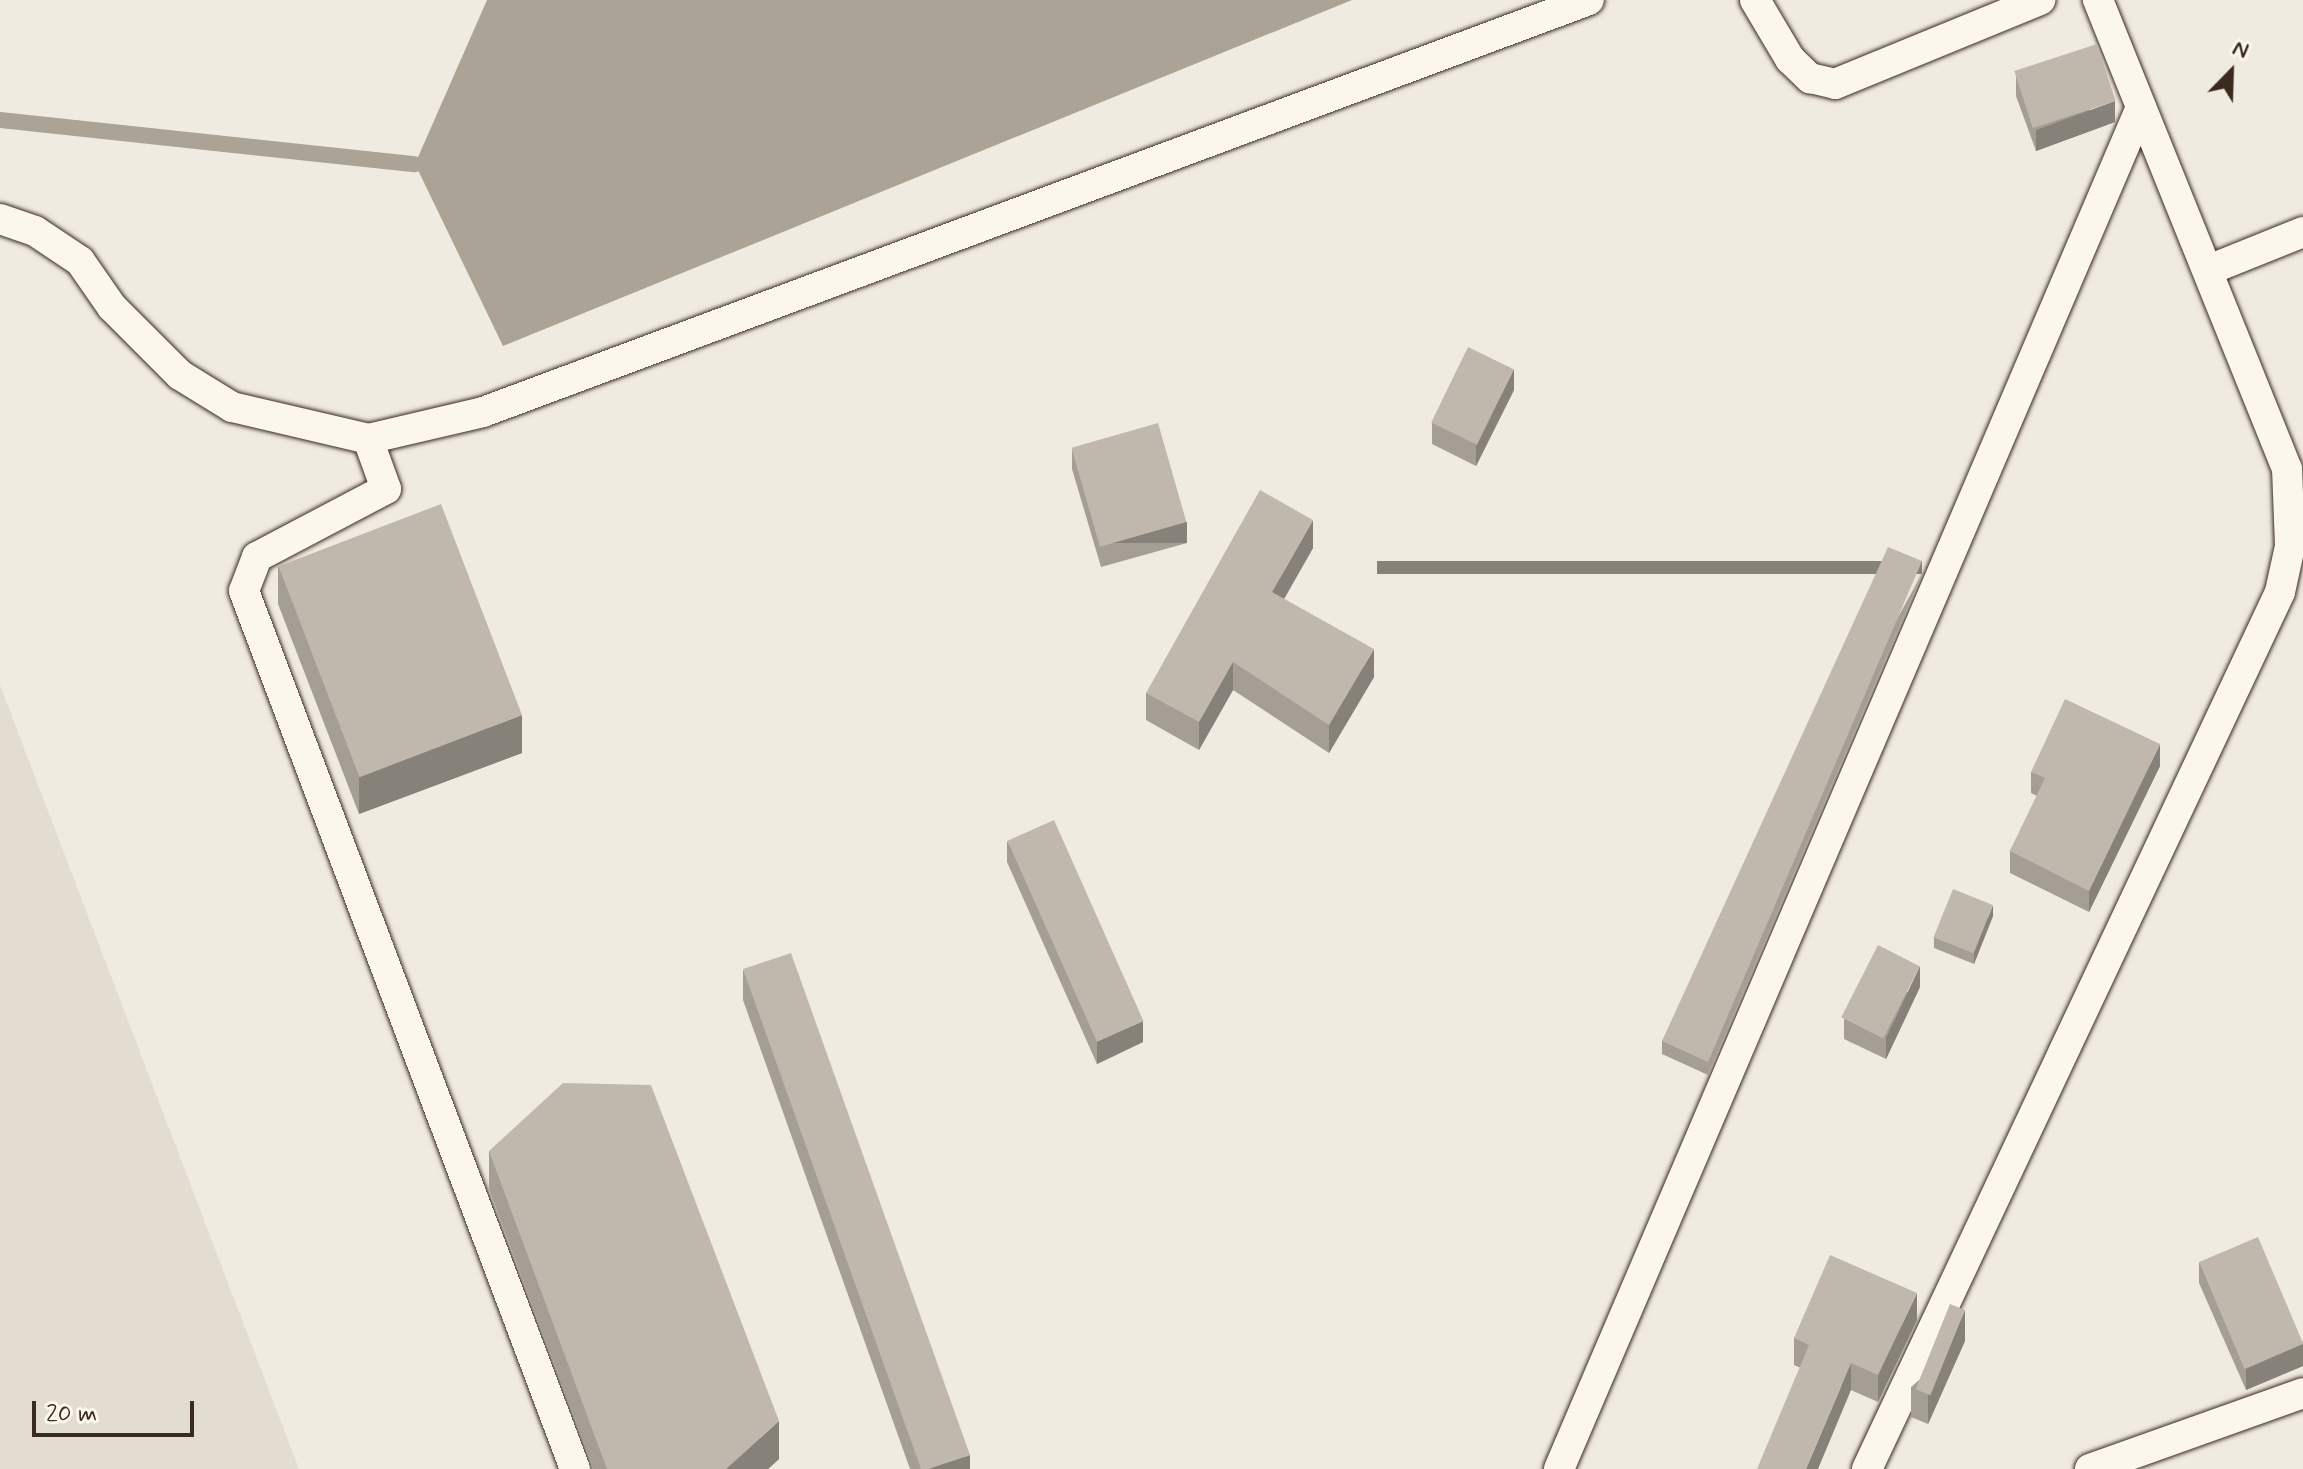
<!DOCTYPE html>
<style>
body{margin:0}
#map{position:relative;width:2303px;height:1469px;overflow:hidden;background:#f0ebe0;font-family:Mynerve,sans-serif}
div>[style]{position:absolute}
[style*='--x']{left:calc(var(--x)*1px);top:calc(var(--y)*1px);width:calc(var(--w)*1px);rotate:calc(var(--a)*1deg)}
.built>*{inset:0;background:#e2dcd1}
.water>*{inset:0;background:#aca397}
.stream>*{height:16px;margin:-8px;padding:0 8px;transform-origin:8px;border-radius:8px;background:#aca397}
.roads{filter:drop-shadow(0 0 2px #3b2a1e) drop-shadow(0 0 2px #3b2a1e)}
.lane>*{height:30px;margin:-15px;padding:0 15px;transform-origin:15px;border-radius:15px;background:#fbf7ec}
.wall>*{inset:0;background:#a59e95}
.shaded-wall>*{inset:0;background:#868179;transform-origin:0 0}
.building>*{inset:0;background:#c0b8ad;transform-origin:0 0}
span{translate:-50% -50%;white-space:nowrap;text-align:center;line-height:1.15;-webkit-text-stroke:8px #fbf7ec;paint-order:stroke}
.north{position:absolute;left:2191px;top:32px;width:80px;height:80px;-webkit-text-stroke:6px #fbf7ec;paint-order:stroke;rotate:23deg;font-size:22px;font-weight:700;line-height:32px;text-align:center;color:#3b2a1e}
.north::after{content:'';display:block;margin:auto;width:28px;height:36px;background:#3b2a1e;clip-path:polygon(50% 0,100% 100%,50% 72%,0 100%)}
.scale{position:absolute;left:32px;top:1401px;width:162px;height:36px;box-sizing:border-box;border:4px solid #3b2a1e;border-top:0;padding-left:10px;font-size:24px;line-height:28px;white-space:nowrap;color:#3b2a1e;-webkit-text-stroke:6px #fbf7ec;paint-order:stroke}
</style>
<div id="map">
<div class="built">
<div style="clip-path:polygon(0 685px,299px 1469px,0 1469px)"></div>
</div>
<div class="water">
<div style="clip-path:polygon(487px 0,1352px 0,503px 346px,415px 164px)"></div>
</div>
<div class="stream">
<div style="--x:0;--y:120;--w:417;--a:6.1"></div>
</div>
<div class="roads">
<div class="lane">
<div style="--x:1755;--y:0;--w:69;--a:59.3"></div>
<div style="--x:1790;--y:59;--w:28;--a:44"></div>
<div style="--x:1810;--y:78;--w:26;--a:13"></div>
<div style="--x:1835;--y:84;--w:222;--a:-22.3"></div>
<div style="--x:0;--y:219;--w:37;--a:19"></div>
<div style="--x:35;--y:231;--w:54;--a:33.7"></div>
<div style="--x:80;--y:261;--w:56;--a:55.2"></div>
<div style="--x:112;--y:307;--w:96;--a:45"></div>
<div style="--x:180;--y:375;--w:61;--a:31.6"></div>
<div style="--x:232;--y:407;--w:140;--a:13.2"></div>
<div style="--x:368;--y:439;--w:118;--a:-13.2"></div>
<div style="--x:483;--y:412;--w:1180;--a:-20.43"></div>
<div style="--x:2211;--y:269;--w:99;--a:-21.9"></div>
<div style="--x:368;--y:439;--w:53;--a:70.2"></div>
<div style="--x:386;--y:489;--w:146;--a:152.2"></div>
<div style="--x:257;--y:557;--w:36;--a:111"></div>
<div style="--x:244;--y:591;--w:938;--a:69.34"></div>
<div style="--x:1559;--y:1469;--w:1481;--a:-66.86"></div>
<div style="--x:1867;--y:1469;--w:969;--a:-64.78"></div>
<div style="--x:2280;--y:592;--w:47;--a:-77.7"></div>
<div style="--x:2290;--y:546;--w:77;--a:-92.2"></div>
<div style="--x:2287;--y:469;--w:506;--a:-111.95"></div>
<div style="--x:2090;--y:1469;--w:226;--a:-19.6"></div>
</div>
</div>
<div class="wall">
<div style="clip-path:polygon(2016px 75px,2115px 122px,2036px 151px,2016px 96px)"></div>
<div style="clip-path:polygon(1514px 390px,1476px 466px,1432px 444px,1432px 423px)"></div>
<div style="clip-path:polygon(1072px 448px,1187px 543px,1101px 567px,1072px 469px)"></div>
<div style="clip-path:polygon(1313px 548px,1284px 599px,1374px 677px,1329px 753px,1233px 690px,1199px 750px,1146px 720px,1146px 693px)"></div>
<div style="clip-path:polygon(278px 566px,522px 753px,359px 814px,278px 604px)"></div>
<div style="clip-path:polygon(1922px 574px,1708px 1075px,1662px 1054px,1662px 1041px)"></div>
<div style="clip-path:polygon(2160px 766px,2089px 912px,2010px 873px,2010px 851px,2037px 796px,2031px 793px,2031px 772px)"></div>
<div style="clip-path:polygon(1007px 841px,1143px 1042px,1097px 1064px,1007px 862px)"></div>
<div style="clip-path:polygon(1993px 916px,1974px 964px,1934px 948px,1934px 937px)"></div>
<div style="clip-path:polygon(743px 969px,970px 1469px,910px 1469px,743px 1000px)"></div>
<div style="clip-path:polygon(1920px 987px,1886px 1059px,1844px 1039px,1844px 1018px)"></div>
<div style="clip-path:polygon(489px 1151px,779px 1459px,768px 1469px,593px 1469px,489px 1189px)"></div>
<div style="clip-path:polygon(2199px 1262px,2303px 1342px,2303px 1366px,2246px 1390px,2199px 1283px)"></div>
<div style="clip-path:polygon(1917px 1320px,1878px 1402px,1794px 1365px,1794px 1338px)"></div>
<div style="clip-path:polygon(1965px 1341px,1928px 1424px,1911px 1417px,1911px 1387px)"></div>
</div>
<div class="shaded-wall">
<div style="clip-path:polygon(2115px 101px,2115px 122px,2036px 151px,2036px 130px)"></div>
<div style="clip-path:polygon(1514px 369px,1514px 390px,1476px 466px,1476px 445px)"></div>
<div style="clip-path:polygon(1313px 520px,1313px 548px,1272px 620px,1272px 592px)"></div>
<div style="left:1187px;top:522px;width:21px;height:89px;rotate:90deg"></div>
<div style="left:1922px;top:561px;width:13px;height:545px;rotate:90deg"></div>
<div style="clip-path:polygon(1374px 649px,1374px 677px,1329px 753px,1329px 725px)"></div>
<div style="clip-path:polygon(1233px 662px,1233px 690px,1199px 750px,1199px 722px)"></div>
<div style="clip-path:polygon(522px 715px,522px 753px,359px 814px,359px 777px)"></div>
<div style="clip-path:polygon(2160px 744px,2160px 766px,2089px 912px,2089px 891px)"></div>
<div style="clip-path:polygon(1993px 905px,1993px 916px,1974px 964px,1974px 953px)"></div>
<div style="clip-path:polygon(1920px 966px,1920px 987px,1886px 1059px,1886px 1038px)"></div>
<div style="clip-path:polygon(1143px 1021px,1143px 1042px,1097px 1064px,1097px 1042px)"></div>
<div style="clip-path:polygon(1917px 1293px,1917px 1320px,1878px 1402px,1878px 1375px)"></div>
<div style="clip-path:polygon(1965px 1310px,1965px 1341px,1928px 1424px,1928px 1394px)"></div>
<div style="clip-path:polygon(2303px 1344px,2303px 1366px,2246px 1390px,2246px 1369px)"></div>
<div style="clip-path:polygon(1851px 1363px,1851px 1390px,1818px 1469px,1806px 1469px)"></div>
<div style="clip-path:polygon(779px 1421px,779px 1459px,768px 1469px,726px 1469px)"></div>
<div style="clip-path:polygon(970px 1455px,970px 1469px,928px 1469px)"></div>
</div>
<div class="building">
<div style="left:2097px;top:44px;width:60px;height:87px;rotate:72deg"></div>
<div style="left:1468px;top:347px;width:51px;height:84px;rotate:26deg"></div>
<div style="left:1158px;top:423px;width:103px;height:90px;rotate:74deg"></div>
<div style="clip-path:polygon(1260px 490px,1313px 520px,1272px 592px,1374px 649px,1329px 725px,1233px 662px,1199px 722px,1146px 693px)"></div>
<div style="left:441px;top:504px;width:226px;height:174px;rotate:69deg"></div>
<div style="clip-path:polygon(1888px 547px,1922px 561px,1708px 1062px,1662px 1041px)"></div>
<div style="clip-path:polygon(2065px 699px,2160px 744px,2089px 891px,2010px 851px,2045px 778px,2031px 772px)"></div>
<div style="left:1054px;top:820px;width:220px;height:51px;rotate:66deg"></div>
<div style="left:1953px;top:889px;width:43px;height:52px;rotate:22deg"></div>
<div style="left:1878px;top:945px;width:47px;height:81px;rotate:27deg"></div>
<div style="clip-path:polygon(791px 953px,970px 1455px,928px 1469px,921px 1469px,743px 969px)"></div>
<div style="clip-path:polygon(563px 1083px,651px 1085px,779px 1421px,726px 1469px,607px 1469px,489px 1151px)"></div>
<div style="left:2258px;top:1237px;width:116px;height:64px;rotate:67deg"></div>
<div style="clip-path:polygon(1830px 1255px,1917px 1293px,1878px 1375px,1851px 1363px,1806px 1469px,1757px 1469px,1809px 1345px,1794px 1338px)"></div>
<div style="left:1950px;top:1304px;width:16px;height:92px;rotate:22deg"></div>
</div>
<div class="north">N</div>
<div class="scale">20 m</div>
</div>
